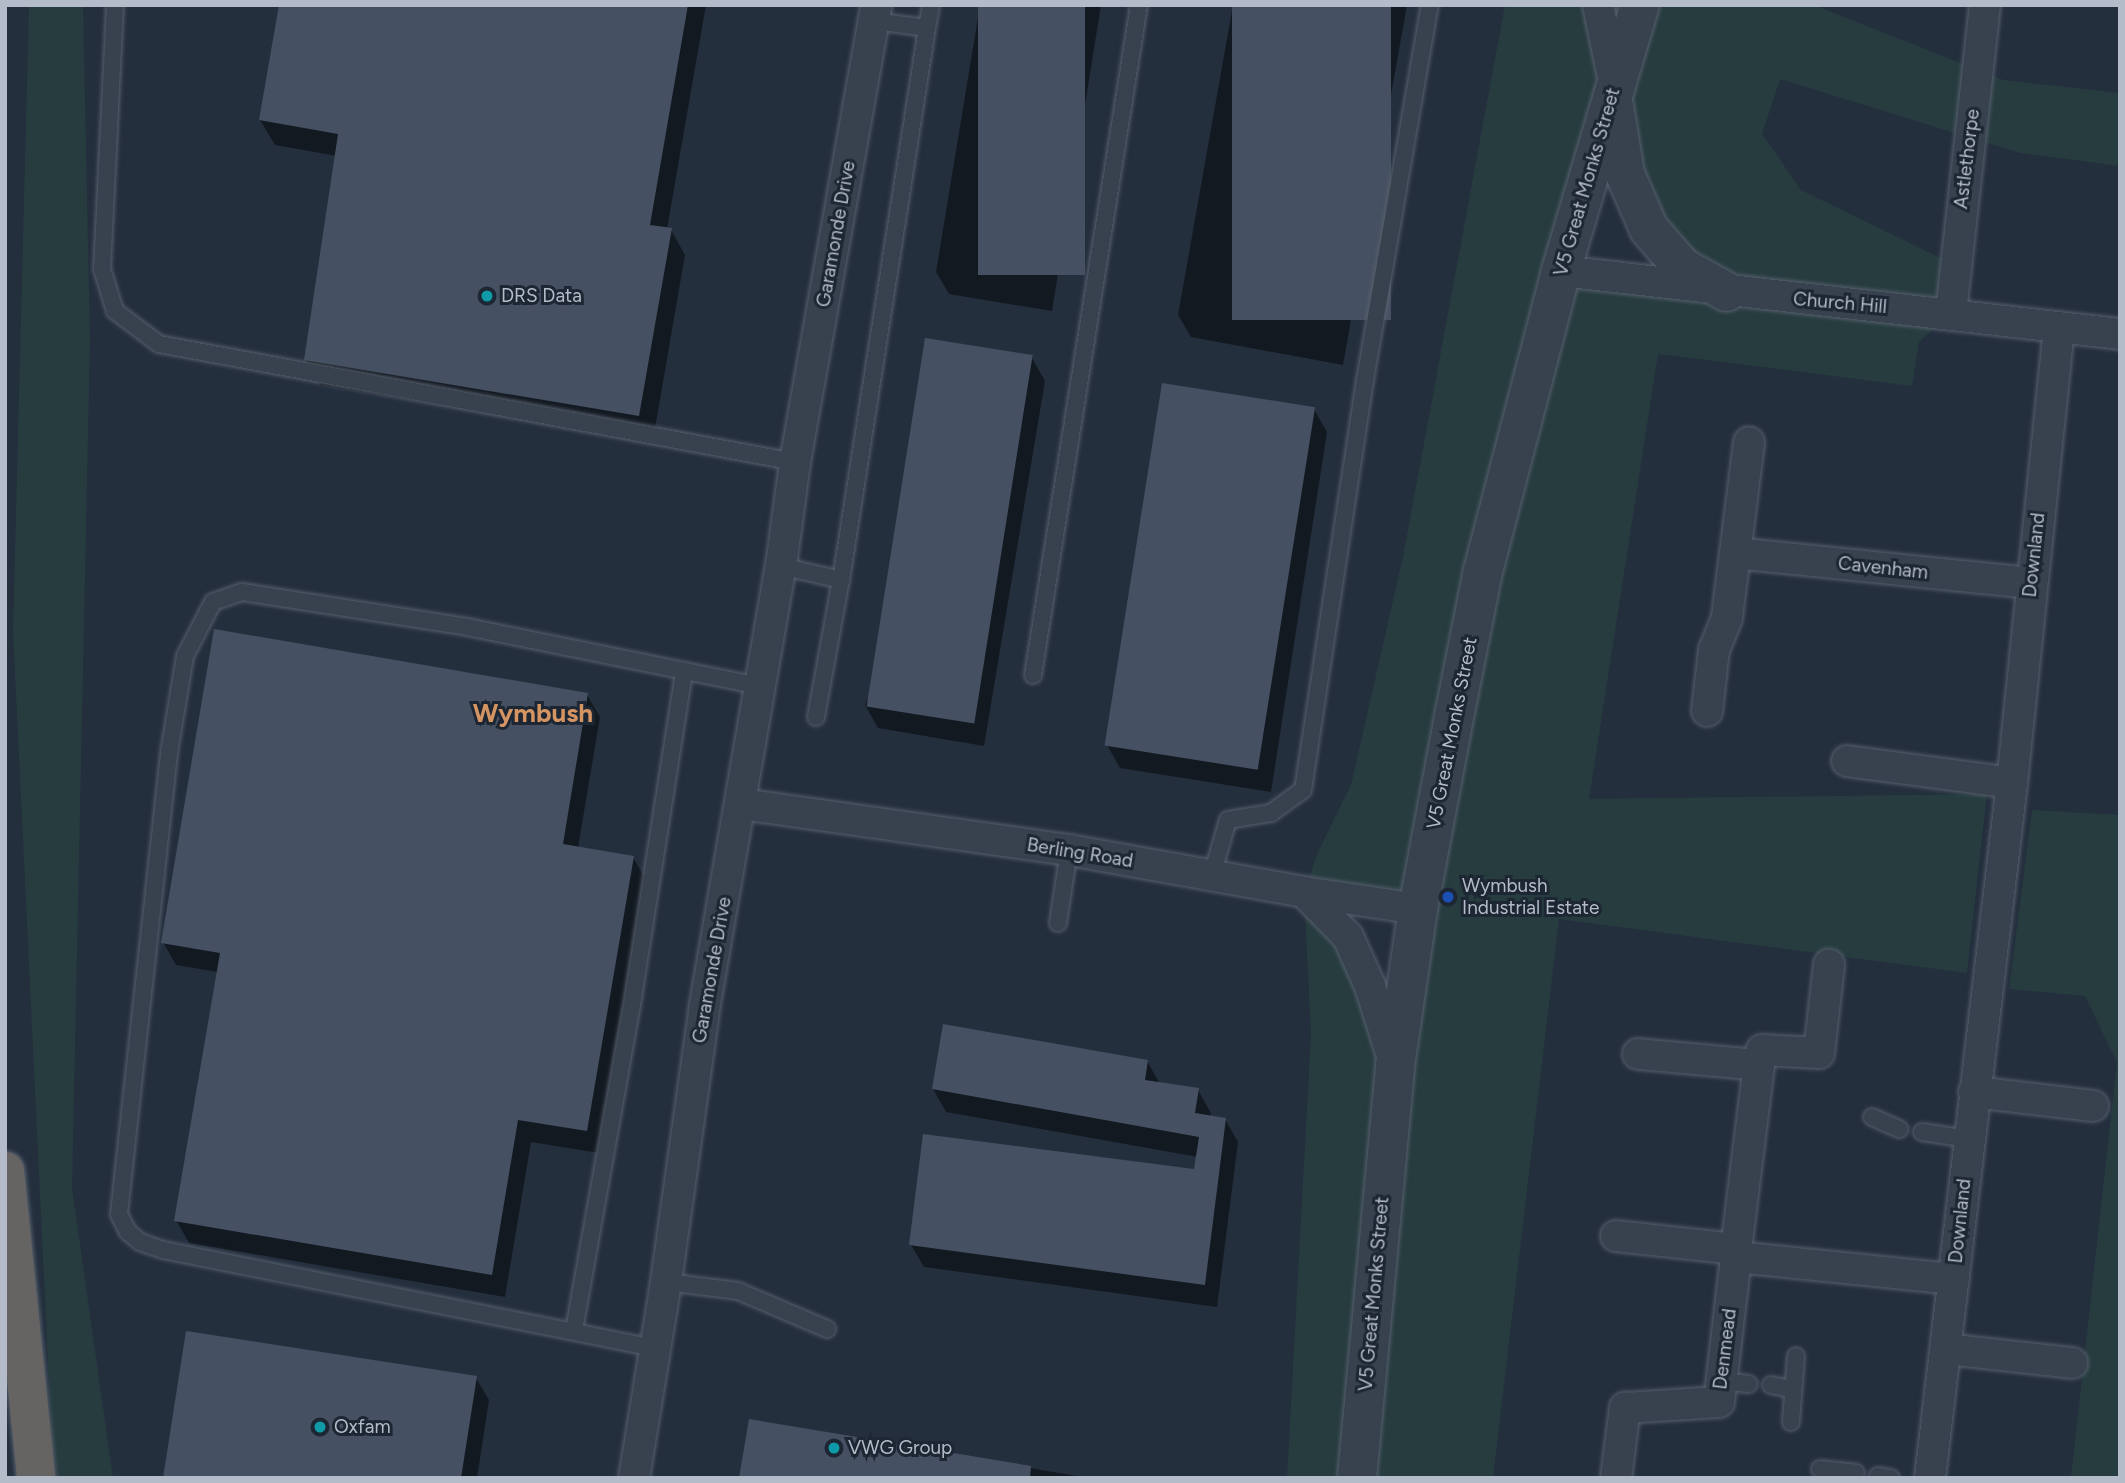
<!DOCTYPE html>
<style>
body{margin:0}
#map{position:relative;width:2125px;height:1483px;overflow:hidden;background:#242f3e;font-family:Figtree,sans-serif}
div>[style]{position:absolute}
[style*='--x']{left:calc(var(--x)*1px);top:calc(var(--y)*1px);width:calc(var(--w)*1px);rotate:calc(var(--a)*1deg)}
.green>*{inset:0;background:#263c3f}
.shadow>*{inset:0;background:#0007}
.building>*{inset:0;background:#455162;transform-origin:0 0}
.roads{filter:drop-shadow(0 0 2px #565f6c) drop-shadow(0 0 2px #565f6c)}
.service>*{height:16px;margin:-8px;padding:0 8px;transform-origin:8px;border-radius:8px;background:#38414e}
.minor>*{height:30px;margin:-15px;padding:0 15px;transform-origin:15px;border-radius:15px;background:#38414e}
.tertiary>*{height:38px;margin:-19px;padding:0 19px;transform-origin:19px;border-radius:19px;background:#38414e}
.trunk>*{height:38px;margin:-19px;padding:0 19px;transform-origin:19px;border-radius:19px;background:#656462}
.dots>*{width:19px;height:19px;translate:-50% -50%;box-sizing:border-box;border:4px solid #1d2633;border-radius:50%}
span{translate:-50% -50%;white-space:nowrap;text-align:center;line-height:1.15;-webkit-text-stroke:6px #1d2633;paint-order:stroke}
.street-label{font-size:19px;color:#b4bcc9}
.poi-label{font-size:19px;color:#b4bcc9}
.left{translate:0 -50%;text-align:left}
.district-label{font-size:26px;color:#d59563;font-weight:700}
.frame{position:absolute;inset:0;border:7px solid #b4bcc9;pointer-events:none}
</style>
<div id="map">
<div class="green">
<div style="clip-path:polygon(29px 5px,83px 5px,90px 340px,72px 1188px,113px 1478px,58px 1478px,52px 1445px,13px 631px)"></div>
<div style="clip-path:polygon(evenodd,1505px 5px,1598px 5px,1615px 86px,1640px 5px,1814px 5px,2003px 80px,2120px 93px,2120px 166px,2020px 153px,1780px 79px,1762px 134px,1801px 190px,1955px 265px,1951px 313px,1919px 342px,1912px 386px,1658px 354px,1589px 799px,1987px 794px,1967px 973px,1559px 919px,1493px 1478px,1287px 1478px,1311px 1034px,1304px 892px,1318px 852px,1351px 785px,1403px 557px,1505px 5px,1612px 100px,1682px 267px,1561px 271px,1612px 100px,1505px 5px,1305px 893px,1418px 909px,1394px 1063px,1370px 986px,1305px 893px)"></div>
<div style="clip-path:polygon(2032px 810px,2120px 815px,2120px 1478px,2071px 1478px,2117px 1062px,2085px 996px,2009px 989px)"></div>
</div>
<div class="shadow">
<div style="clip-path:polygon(280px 5px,706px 5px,667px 229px,671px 230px,685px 255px,653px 440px,320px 385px,306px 360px,337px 156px,275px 145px,260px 120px)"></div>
<div style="clip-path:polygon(980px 5px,1101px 5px,1052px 311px,949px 294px,936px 272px)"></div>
<div style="clip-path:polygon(1233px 5px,1407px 5px,1343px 365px,1191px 337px,1178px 315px)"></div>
<div style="clip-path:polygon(1032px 358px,1045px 381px,984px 746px,878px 728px,865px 705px)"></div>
<div style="clip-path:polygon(1314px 409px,1327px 432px,1271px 792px,1120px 768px,1107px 745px)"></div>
<div style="clip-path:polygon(587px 695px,600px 717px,578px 848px,633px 857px,646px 880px,599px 1153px,531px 1142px,505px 1297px,189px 1243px,176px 1220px,218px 972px,176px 965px,163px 942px)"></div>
<div style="clip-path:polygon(1147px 1061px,1160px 1084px,1198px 1090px,1211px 1113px,1210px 1117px,1225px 1119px,1238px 1142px,1217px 1307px,924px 1267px,911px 1245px,1196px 1171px,1198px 1157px,946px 1112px,933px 1089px)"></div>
<div style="clip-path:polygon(476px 1378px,489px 1400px,477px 1478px,165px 1478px)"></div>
<div style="clip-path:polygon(750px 1421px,1089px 1478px,741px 1478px)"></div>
</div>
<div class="building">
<div style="clip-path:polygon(279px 5px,688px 5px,650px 225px,672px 228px,639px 416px,304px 360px,338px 134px,259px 120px)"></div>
<div style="left:978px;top:5px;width:107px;height:270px"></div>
<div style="left:1232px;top:5px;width:159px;height:315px"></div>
<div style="left:925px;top:338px;width:109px;height:373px;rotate:9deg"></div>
<div style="left:1162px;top:383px;width:155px;height:367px;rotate:9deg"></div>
<div style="clip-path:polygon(214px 629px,588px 693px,563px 844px,634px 856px,587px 1131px,518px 1120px,492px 1275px,174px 1221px,220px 953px,161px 943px)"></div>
<div style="clip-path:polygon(943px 1024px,1148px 1060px,1145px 1080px,1199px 1088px,1195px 1113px,1226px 1118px,1205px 1285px,909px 1245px,923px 1134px,1194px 1169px,1199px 1137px,932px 1089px)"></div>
<div style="clip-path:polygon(186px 1331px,477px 1376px,461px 1478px,163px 1478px)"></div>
<div style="clip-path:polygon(749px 1419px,1031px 1466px,1030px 1478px,739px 1478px)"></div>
</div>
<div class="roads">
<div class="service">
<div style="--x:115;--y:5;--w:264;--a:92.8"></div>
<div style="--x:102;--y:269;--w:44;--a:72.8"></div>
<div style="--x:115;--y:311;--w:55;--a:36.9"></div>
<div style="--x:159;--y:344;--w:647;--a:10.51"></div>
<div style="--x:874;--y:21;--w:53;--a:7.5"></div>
<div style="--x:927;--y:28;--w:23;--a:-80"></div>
<div style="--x:781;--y:566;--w:62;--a:13.1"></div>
<div style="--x:841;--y:580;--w:559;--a:-81.14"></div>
<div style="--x:1033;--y:675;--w:678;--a:-81.01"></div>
<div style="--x:816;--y:717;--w:139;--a:-79.7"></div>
<div style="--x:1212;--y:875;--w:57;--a:-73.8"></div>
<div style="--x:1228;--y:820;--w:44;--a:-9.2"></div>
<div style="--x:1271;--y:813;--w:39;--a:-36"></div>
<div style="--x:1303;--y:790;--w:415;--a:-81.4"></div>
<div style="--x:1365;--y:380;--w:381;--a:-80.2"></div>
<div style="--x:1058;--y:923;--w:74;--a:-81.4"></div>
<div style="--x:1872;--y:1117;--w:30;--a:24"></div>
<div style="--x:1922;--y:1132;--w:48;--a:8.5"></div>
<div style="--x:666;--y:1282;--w:73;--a:7.1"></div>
<div style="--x:738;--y:1291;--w:97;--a:23.1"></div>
<div style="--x:574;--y:1330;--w:337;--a:-79.9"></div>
<div style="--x:633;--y:998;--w:331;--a:-81.1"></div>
<div style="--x:654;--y:1348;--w:501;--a:-168.71"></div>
<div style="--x:163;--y:1250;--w:24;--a:-161"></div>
<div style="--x:140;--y:1242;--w:16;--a:-140"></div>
<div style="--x:128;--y:1232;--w:20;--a:-117"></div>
<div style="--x:119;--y:1214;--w:464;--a:-83.8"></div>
<div style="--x:169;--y:753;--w:98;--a:-80.6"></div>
<div style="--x:185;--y:656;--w:61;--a:-62.6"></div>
<div style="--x:213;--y:602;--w:31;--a:-19"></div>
<div style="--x:242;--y:592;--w:228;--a:8.8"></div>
<div style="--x:467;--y:627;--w:298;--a:11.4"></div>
<div style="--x:1721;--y:1381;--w:28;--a:6"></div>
<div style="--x:1771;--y:1385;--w:20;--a:11"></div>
<div style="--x:1791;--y:1422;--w:66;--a:-85.7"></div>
<div style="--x:1820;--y:1469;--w:36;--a:6"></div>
<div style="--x:1878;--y:1476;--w:13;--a:9"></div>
</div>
<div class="minor">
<div style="--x:1598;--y:5;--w:84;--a:78.3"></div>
<div style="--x:1561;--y:271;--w:563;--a:6.43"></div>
<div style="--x:1951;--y:313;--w:310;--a:-83.7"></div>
<div style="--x:1735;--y:553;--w:297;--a:5.8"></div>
<div style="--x:1707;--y:711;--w:61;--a:-83.5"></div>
<div style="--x:1714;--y:650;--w:35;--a:-68"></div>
<div style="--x:1727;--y:617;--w:176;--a:-82.8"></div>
<div style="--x:1847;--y:761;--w:166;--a:7.6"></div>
<div style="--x:741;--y:804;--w:331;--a:8"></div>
<div style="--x:1069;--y:850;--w:239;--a:10.1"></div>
<div style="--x:1304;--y:892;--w:115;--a:8.5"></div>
<div style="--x:1304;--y:892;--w:63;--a:45.6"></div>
<div style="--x:1348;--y:937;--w:54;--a:65.8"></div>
<div style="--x:1370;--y:986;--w:80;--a:72.5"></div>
<div style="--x:1638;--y:1054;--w:121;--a:5.2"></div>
<div style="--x:1759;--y:1065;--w:185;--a:97.1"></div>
<div style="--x:1759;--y:1065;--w:15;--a:-79"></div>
<div style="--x:1762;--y:1050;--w:57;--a:3"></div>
<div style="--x:1819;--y:1053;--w:89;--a:-83.5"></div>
<div style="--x:1974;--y:1092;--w:120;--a:6.7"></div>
<div style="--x:1616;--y:1236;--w:121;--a:6.2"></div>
<div style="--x:1736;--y:1249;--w:8;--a:90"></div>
<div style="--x:1946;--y:1349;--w:127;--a:6.3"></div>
<div style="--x:634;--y:1478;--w:199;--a:-80.7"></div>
<div style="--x:666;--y:1282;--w:275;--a:-82"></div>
<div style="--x:704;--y:1010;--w:451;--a:-80.2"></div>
<div style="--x:781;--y:566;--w:105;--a:-82.3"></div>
<div style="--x:795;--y:462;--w:464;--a:-79.9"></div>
<div style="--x:1616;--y:1478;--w:71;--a:-82.7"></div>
<div style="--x:1625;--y:1408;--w:94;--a:-3.7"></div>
<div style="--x:1719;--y:1402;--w:146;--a:-83.3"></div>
<div style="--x:1736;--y:1257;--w:219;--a:5.8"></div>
<div style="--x:1930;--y:1478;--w:700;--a:-83.27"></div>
<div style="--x:2012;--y:783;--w:457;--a:-84.1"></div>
</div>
<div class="tertiary">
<div style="--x:1614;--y:106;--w:69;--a:80.8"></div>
<div style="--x:1625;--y:174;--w:60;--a:66.4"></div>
<div style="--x:1649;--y:229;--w:50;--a:49"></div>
<div style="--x:1682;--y:267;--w:51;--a:29.1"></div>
<div style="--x:1357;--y:1478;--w:414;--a:-84.7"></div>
<div style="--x:1395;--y:1066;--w:159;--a:-81.7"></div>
<div style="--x:1418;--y:909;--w:200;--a:-79.4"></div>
<div style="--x:1455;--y:712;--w:144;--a:-78.8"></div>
<div style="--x:1483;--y:571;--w:310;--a:-75.4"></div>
<div style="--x:1561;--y:271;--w:277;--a:-73.5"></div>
</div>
<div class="trunk">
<div style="--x:5;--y:1171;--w:309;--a:84.2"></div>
</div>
</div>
<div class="dots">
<div style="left:487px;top:296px;background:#0f9aa8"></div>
<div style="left:1448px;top:897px;background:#1a4fb4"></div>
<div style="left:320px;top:1427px;background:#0f9aa8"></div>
<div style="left:834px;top:1448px;background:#0f9aa8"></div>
</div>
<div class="street-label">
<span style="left:1967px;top:159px;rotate:-83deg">Astlethorpe</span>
<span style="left:1587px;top:182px;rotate:-74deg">V5 Great Monks Street</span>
<span style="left:836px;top:234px;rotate:-80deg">Garamonde Drive</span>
<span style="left:1840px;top:303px;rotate:5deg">Church Hill</span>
<span style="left:2034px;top:555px;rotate:-84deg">Downland</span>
<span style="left:1883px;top:568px;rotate:6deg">Cavenham</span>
<span style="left:1452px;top:733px;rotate:-79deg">V5 Great Monks Street</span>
<span style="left:1080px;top:853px;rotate:9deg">Berling Road</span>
<span style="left:712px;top:970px;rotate:-80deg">Garamonde Drive</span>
<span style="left:1960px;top:1221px;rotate:-84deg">Downland</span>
<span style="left:1374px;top:1294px;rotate:-85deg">V5 Great Monks Street</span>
<span style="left:1725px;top:1349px;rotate:-83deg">Denmead</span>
</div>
<div class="poi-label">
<span class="left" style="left:501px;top:296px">DRS Data</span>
<span class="left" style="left:1462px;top:897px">Wymbush<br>Industrial Estate</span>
<span class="left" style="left:334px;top:1427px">Oxfam</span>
<span class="left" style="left:848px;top:1448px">VWG Group</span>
</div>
<div class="district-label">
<span style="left:533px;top:714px">Wymbush</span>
</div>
<div class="frame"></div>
</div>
